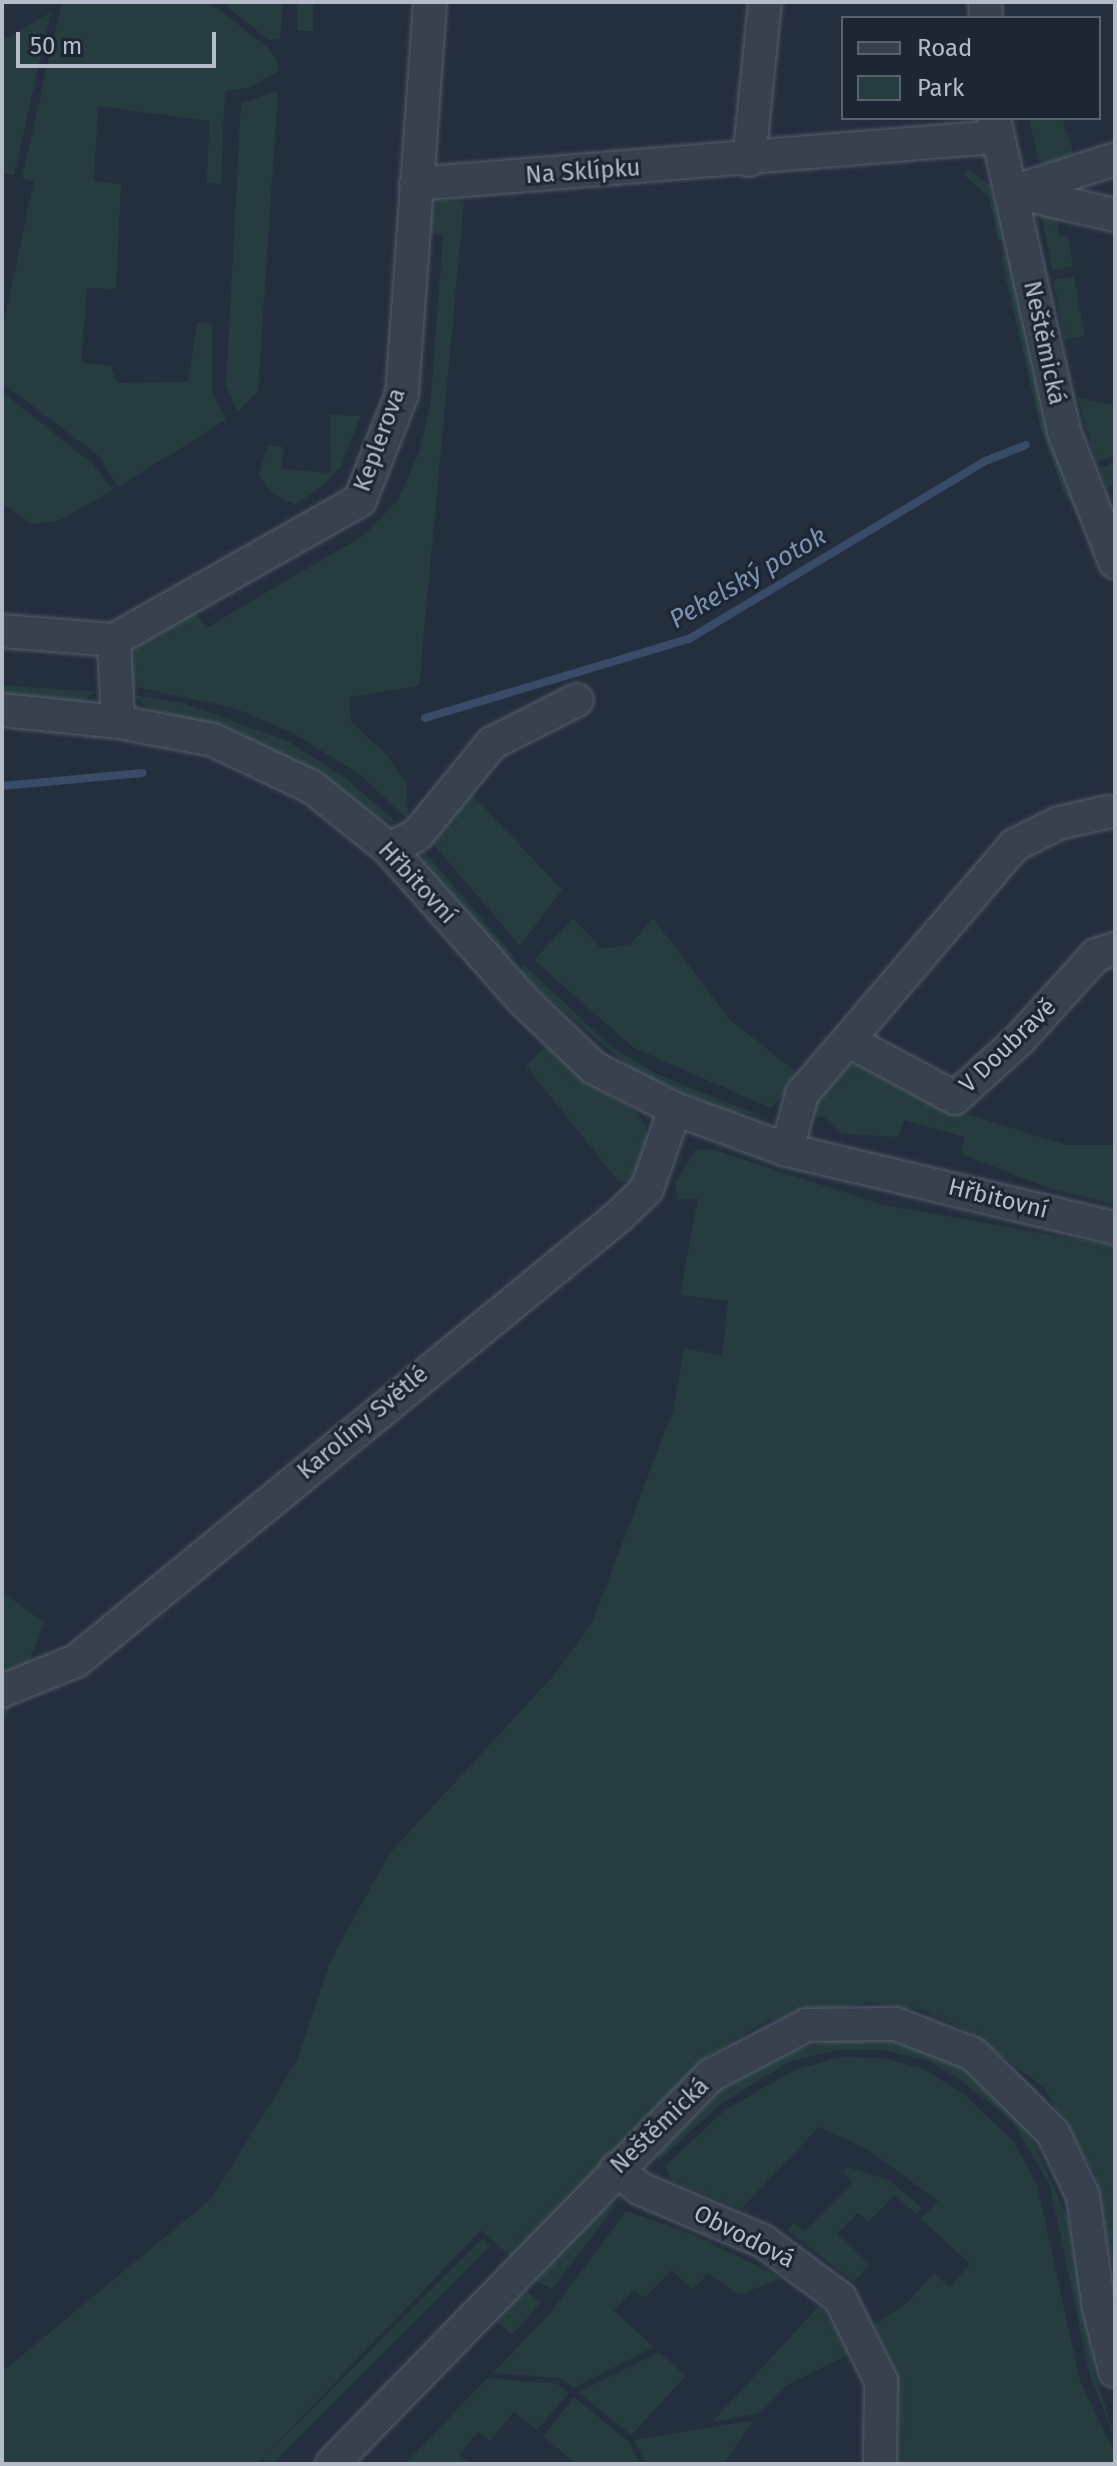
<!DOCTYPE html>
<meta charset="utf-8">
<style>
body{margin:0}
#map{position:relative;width:1117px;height:2466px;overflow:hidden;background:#242f3e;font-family:"Fira Sans",sans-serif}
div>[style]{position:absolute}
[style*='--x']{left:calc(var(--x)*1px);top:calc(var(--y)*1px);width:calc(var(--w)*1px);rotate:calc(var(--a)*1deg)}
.green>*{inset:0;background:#263c3f;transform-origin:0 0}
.stream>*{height:8px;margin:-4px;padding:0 4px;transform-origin:4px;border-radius:4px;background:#394c67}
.roads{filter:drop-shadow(0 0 2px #565f6c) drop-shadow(0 0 2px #565f6c)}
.minor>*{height:32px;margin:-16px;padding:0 16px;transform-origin:16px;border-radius:16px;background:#38414e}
span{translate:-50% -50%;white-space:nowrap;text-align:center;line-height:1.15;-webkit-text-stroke:6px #1d2633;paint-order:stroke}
.street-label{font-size:24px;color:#b4bcc9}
.water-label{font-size:26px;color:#7c92b1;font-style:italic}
.frame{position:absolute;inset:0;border:4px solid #b4bcc9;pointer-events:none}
.legend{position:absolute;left:841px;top:16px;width:260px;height:104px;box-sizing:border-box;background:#1d2633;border:2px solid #59626f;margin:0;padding:10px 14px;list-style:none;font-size:24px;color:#b4bcc9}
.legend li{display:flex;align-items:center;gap:16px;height:40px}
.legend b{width:40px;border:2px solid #59626f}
.scale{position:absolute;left:16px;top:32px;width:200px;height:36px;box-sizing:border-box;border:4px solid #b4bcc9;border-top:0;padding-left:10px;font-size:24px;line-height:28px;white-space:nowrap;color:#b4bcc9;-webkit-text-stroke:6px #1d2633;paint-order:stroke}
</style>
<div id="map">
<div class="green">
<div style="clip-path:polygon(68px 2px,209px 2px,267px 47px,277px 61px,278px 72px,247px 88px,225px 91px,221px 184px,207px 183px,209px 121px,98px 106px,94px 181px,121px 184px,116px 289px,87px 288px,81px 362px,111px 366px,117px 383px,188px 382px,197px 322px,212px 323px,212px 393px,226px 420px,118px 487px,99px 456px,2px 383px,2px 332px,34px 181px,22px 178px,61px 6px)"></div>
<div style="clip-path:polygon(221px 2px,283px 2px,280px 39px,269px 40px)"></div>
<div style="left:297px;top:2px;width:16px;height:29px"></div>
<div style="clip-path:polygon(51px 12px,14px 175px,2px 174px,2px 41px)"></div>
<div style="clip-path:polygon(278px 91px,258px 391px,238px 411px,226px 387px,241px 103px)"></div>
<div style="clip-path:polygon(1029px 118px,1062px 118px,1073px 151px,1068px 161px,1040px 167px)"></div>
<div style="clip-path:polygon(966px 168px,990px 185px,1006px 240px,998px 241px,989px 197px,964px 175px)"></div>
<div style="clip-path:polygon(441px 200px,464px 202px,419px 686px,349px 697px,351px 722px,387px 755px,407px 785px,408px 820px,363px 777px,295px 734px,237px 709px,128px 685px,131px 655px,145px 638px,194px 611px,206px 628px,364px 535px,398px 500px,419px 452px,430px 409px,443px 235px,422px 233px,427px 212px)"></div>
<div style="clip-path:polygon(1041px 212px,1057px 213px,1059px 237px,1068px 236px,1073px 266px,1052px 271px)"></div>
<div style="clip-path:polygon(1009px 255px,1088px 529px,1063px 491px,1040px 426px,1001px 257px)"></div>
<div style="left:1074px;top:276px;width:61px;height:21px;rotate:80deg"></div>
<div style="clip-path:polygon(2px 392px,93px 464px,113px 490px,58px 521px,31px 524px,2px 503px)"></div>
<div style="clip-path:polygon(1078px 398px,1115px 405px,1115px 456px,1096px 462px)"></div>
<div style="clip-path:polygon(330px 415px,360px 416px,342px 465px,320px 488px,294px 505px,270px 491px,259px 475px,268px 445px,283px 447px,282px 469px,331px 473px)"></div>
<div style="clip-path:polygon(1115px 462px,1115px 484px,1107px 488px,1099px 468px)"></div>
<div style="clip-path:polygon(2px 685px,95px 692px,80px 704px,2px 698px)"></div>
<div style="clip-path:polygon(133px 695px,184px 703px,289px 742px,345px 778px,397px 823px,378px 817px,325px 777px,231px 730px,148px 708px)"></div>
<div style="clip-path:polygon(469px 791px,562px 890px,520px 946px,428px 838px)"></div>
<div style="clip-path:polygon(422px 849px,513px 955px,507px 958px,424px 865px)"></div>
<div style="clip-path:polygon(573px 918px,602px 949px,631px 944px,653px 918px,730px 1020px,800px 1075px,771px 1108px,634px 1048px,534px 960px)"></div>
<div style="clip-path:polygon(523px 964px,611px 1047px,659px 1075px,761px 1116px,726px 1111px,633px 1070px,519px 973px)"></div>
<div style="clip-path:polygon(547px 1044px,607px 1095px,635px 1110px,645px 1125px,648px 1145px,634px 1182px,619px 1182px,526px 1066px)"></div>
<div style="clip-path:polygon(862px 1061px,947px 1108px,1066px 1145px,1115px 1145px,1115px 1205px,1051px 1189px,961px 1154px,965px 1137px,904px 1120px,899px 1137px,842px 1134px,824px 1117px,814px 1117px,815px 1104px,831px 1075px)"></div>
<div style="clip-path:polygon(711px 1149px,884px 1205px,1115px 1246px,1115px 2282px,1095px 2174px,1043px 2087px,971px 2033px,923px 2010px,869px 2002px,766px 2021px,707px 2057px,511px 2257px,481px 2230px,257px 2464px,2px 2464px,2px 2372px,211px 2199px,296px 2062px,331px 1960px,389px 1854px,554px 1675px,592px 1623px,674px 1407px,684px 1348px,722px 1356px,728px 1301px,680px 1295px,698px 1198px,678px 1200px,675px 1183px,695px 1150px)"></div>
<div style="clip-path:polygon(2px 1592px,45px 1623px,2px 1727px)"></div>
<div style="clip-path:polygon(841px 2038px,886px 2039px,930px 2050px,959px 2063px,1021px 2114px,1069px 2221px,1095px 2374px,1115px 2438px,1090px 2377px,1050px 2186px,1012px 2121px,955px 2076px,928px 2061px,881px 2050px,840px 2050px,790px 2061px,722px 2103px,657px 2162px,659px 2151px,692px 2111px,718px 2091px,785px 2053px)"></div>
<div style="clip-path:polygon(841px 2057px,882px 2058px,922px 2068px,966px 2096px,1013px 2141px,1037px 2184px,1080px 2381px,1115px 2453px,1115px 2464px,896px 2464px,898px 2385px,874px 2325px,908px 2302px,934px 2273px,949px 2287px,970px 2264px,921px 2219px,938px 2201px,867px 2149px,819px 2127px,741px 2209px,672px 2181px,665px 2166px,725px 2110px,796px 2069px)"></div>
<div style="clip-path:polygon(848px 2167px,889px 2180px,922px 2208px,916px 2214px,895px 2195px,868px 2222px,858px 2213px,837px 2234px,869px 2265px,854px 2282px,787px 2230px,794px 2223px,805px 2231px,853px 2184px,843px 2171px)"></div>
<div style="clip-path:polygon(617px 2204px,552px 2289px,531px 2279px,598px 2209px)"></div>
<div style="clip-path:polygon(626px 2211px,690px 2233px,782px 2278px,739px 2295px,708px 2273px,693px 2290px,671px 2270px,645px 2298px,634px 2289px,614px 2311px,654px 2347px,573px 2388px,560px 2378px,493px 2373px,551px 2312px)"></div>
<div style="left:483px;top:2238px;width:11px;height:312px;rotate:45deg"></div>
<div style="left:523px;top:2287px;width:24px;height:43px;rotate:42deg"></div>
<div style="clip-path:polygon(820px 2305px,852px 2353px,785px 2386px,758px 2413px,712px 2422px)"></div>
<div style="clip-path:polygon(659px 2352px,686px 2376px,631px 2435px,578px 2392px)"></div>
<div style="clip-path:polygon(487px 2378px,557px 2384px,569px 2393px,537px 2430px,514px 2412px,490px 2441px,478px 2432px,459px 2454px,470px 2464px,405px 2464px)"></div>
<div style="clip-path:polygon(574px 2397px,629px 2442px,640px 2464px,576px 2464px,543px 2436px)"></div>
<div style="clip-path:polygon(754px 2420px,723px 2464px,646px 2464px,634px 2440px)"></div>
</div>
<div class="stream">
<div style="--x:425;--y:718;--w:276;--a:-16.7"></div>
<div style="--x:689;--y:639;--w:343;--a:-31"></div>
<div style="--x:983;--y:462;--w:46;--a:-21.6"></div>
<div style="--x:2;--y:786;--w:141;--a:-5.3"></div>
</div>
<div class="roads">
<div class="minor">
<div style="--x:985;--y:2;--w:16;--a:86"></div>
<div style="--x:994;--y:118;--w:322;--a:77.4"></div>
<div style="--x:1064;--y:432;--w:140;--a:68.6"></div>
<div style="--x:749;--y:160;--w:159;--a:-84.2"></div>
<div style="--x:416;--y:184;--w:581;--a:-4.64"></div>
<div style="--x:1013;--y:192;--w:107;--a:-17.9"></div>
<div style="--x:1013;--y:192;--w:105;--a:12.7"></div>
<div style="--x:2;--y:631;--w:112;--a:4.6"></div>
<div style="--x:114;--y:640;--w:283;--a:-29.6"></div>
<div style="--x:360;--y:500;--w:114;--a:-68.4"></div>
<div style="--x:402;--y:394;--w:393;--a:-85.9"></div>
<div style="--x:114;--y:640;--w:82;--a:87.2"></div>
<div style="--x:2;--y:710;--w:117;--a:5.9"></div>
<div style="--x:118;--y:722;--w:97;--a:10.7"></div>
<div style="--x:213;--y:740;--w:110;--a:25.4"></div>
<div style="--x:312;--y:787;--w:99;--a:38.8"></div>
<div style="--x:389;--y:849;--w:205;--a:48.4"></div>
<div style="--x:525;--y:1002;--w:95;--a:43.7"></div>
<div style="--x:594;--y:1068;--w:91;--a:26.8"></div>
<div style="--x:675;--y:1109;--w:119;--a:20.1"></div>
<div style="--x:787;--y:1150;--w:337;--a:13.4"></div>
<div style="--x:389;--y:849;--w:31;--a:-27"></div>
<div style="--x:417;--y:835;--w:119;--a:-50.8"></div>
<div style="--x:492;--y:743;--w:95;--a:-26.8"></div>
<div style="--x:849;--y:1041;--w:120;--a:28.3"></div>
<div style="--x:955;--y:1098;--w:86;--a:-42.2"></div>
<div style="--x:1019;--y:1040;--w:115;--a:-47.8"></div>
<div style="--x:1096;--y:955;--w:20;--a:-18"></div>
<div style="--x:787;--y:1150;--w:58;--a:-75"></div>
<div style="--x:802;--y:1094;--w:328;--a:-49.5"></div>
<div style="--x:1015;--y:845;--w:49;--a:-26.6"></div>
<div style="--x:1059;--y:823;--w:49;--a:-12.9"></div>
<div style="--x:2;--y:1691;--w:80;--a:-22.1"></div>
<div style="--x:76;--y:1661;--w:701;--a:-39.32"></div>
<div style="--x:618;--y:1217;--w:40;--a:-44"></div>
<div style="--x:647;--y:1189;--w:85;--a:-70.7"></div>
<div style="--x:616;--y:2169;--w:32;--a:39"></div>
<div style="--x:641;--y:2189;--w:133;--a:23.1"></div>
<div style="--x:763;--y:2241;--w:96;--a:36.5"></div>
<div style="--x:840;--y:2298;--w:93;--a:63.7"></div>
<div style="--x:881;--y:2381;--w:83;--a:90.7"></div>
<div style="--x:332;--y:2464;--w:543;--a:-45.75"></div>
<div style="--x:711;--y:2075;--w:108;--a:-27.5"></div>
<div style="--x:807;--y:2025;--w:89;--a:-0.6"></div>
<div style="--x:896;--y:2024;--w:83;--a:21.3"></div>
<div style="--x:973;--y:2054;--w:112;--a:44.6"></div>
<div style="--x:1053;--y:2133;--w:70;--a:64.5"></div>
<div style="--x:1083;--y:2196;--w:113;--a:81.9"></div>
<div style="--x:1099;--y:2308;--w:65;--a:75.7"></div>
</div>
</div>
<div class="street-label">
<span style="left:583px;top:172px;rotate:-4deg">Na Sklípku</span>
<span style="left:1044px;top:343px;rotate:78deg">Neštěmická</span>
<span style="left:380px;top:440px;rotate:-70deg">Keplerova</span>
<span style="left:417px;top:883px;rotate:47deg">Hřbitovní</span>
<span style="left:1008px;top:1046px;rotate:-44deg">V Doubravě</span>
<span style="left:998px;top:1199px;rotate:14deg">Hřbitovní</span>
<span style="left:363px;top:1423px;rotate:-40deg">Karolíny Světlé</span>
<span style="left:660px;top:2126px;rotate:-44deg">Neštěmická</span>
<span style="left:744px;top:2237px;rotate:27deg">Obvodová</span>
</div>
<div class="water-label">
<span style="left:748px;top:578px;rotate:-30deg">Pekelský potok</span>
</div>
<div class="frame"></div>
<ul class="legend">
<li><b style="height:10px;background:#38414e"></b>Road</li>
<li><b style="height:22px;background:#263c3f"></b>Park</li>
</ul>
<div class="scale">50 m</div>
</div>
